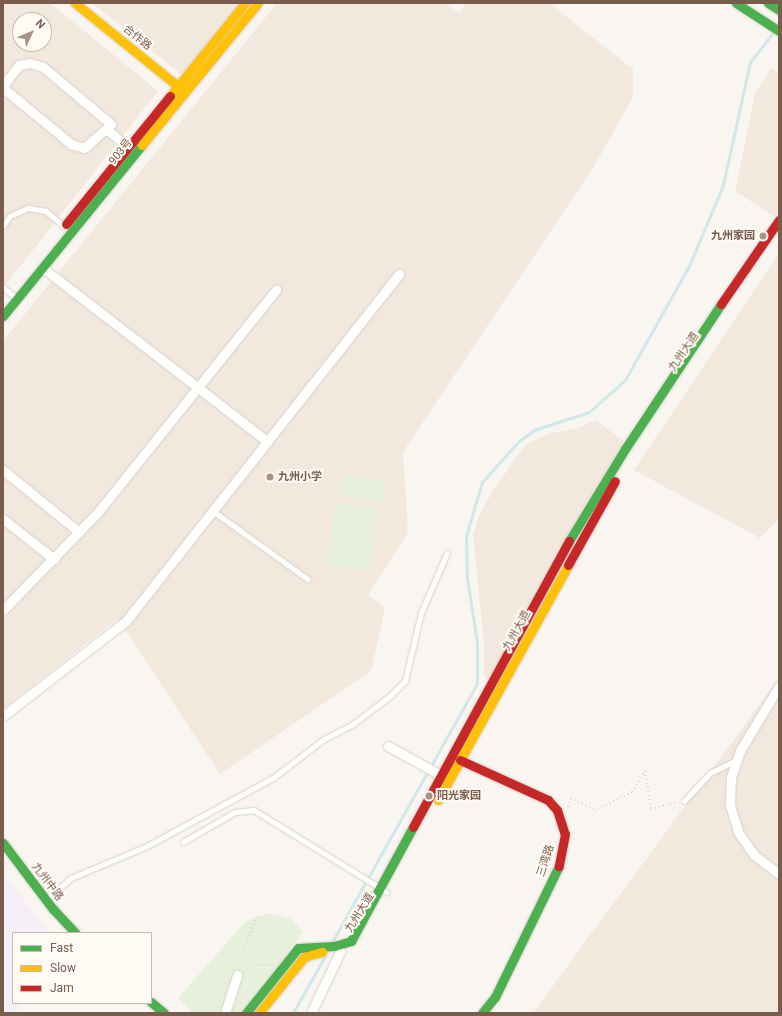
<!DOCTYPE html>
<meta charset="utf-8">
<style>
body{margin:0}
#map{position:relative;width:782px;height:1016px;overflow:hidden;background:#f9f5f0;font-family:Roboto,"Noto Sans SC",sans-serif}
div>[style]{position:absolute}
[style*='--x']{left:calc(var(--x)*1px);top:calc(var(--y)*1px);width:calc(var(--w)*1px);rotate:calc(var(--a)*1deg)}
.residential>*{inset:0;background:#f2e8de}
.education>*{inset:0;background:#f6eef6}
.green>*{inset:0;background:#e7f0db;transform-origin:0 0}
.stream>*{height:3px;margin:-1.5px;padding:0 1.5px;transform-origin:1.5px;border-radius:1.5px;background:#d0e8ea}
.path>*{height:2px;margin-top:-1px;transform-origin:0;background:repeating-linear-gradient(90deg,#dcd5d0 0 1px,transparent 0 4px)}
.roads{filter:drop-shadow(0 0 1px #d7d1cb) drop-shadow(0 0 1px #d7d1cb)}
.lane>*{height:4.5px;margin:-2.25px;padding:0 2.25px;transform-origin:2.25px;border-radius:2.25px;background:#fefefd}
.street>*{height:9px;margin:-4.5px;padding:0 4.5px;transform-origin:4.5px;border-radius:4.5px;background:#fefefd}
.fast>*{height:9px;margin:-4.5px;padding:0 4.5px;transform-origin:4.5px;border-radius:4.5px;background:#4caf50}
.slow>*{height:9px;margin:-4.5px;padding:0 4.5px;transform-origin:4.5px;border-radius:4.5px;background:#ffc107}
.jam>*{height:9px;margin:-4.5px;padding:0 4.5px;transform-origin:4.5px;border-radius:4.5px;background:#c62828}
.dots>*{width:11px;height:11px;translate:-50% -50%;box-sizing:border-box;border:2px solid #fffaf3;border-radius:50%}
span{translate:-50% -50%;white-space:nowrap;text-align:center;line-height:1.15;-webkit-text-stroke:4px #fffaf3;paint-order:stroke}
.street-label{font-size:11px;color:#7a5c4d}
.poi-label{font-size:11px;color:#7a5c4d;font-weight:700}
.right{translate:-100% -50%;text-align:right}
.left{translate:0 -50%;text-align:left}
.frame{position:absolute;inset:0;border:4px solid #7a5c4d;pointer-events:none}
.legend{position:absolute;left:12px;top:932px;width:140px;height:72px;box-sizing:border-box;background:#fffaf3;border:1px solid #cabbb1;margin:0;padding:5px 7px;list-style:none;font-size:12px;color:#7a5c4d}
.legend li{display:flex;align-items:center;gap:8px;height:20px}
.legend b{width:20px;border:1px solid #cabbb1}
.north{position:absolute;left:12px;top:12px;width:40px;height:40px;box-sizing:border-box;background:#fffaf3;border:1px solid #cabbb1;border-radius:50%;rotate:46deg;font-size:11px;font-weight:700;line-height:16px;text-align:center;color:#7a5c4d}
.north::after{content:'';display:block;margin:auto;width:14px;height:18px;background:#a69286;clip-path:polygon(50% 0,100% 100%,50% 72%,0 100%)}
</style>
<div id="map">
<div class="residential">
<div style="clip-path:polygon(evenodd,3px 3px,50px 3px,158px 91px,3px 288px,3px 3px,20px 20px,44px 20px,44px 44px,20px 44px,20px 20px)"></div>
<div style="clip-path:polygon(92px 3px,240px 3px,182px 75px)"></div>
<div style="clip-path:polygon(277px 3px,446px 3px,459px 13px,467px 3px,549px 3px,633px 69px,633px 97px,593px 168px,403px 452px,408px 533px,368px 595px,385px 608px,371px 671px,220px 774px,126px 631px,116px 620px,3px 709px,3px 341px)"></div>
<div style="clip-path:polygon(771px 68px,779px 73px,779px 210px,775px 217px,735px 191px,755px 94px)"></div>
<div style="clip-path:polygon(779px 253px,779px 519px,760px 538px,634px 470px)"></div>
<div style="clip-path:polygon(596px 420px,625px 442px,493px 683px,484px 677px,484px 644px,473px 535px,480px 513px,494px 489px,526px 444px,548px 434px,578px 428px)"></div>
<div style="clip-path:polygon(779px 678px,779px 1013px,533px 1013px)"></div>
</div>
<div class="education">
<div style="clip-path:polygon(8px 878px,49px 933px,13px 933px,13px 1003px,20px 1003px,16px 1013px,3px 1013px,3px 882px)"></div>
</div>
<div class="green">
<div style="left:343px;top:476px;width:41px;height:21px;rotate:7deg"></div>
<div style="left:336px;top:503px;width:43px;height:62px;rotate:9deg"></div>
<div style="clip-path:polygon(268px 913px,291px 919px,303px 932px,243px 1013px,193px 1013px,178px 998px,246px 921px)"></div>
</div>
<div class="stream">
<div style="--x:332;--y:942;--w:296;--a:-60.7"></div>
<div style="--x:477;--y:684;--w:42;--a:-90"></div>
<div style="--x:477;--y:642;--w:65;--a:-98.9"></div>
<div style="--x:467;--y:578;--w:42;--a:-91.4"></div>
<div style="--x:466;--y:536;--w:56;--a:-73.5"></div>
<div style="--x:482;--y:482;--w:54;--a:-48"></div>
<div style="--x:518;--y:442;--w:20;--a:-37"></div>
<div style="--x:534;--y:430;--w:58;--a:-18.1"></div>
<div style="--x:589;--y:412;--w:48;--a:-41.6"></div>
<div style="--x:625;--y:380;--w:131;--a:-60.7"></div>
<div style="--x:689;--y:266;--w:88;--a:-67.2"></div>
<div style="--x:723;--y:185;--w:126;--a:-77.6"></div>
<div style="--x:750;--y:62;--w:37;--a:-52"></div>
<div style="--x:293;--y:1013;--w:65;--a:-60.7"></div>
</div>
<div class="path">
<div style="--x:568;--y:807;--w:9;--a:-72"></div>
<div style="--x:571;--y:798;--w:27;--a:27"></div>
<div style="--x:595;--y:810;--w:41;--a:-25.9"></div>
<div style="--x:632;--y:792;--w:25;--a:-58"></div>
<div style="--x:645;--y:771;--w:38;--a:81"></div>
<div style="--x:651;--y:809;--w:28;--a:-15"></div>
<div style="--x:244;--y:951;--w:38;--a:-70"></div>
<div style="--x:253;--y:965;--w:17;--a:0"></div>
</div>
<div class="roads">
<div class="lane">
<div style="--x:3;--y:226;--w:12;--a:-55"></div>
<div style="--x:10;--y:216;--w:20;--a:-24"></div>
<div style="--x:28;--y:208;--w:18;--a:9"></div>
<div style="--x:46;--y:211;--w:23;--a:40"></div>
<div style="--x:3;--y:287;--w:16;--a:40"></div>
<div style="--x:213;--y:511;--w:117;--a:35.6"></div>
<div style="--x:684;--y:801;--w:38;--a:-47"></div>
<div style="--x:710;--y:773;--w:28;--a:-26"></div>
<div style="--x:183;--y:842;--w:60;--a:-30"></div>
<div style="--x:235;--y:812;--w:19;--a:-6"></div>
<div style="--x:254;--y:810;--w:156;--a:31.7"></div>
<div style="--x:47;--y:899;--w:32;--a:-41"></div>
<div style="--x:71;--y:878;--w:82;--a:-22.8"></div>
<div style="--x:147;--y:846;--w:143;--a:-28.4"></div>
<div style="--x:273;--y:778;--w:64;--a:-37.4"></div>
<div style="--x:324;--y:739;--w:33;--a:-27"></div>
<div style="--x:353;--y:724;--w:46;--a:-37.1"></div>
<div style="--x:390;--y:696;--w:21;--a:-45"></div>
<div style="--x:405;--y:681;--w:70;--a:-76.8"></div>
<div style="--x:421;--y:613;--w:65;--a:-66.6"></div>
</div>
<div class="street">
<div style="--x:3;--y:86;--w:26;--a:-53"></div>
<div style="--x:19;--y:65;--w:11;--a:-10"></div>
<div style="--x:30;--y:63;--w:14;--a:17"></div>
<div style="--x:43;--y:67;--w:89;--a:40"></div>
<div style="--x:111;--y:124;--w:36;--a:138"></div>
<div style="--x:84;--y:148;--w:14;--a:-163"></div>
<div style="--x:71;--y:144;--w:88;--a:-140.5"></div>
<div style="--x:106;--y:129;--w:35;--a:39"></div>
<div style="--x:43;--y:268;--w:284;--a:37.7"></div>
<div style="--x:3;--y:470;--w:98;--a:39.2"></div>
<div style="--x:3;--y:519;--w:65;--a:38.1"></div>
<div style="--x:3;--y:610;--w:136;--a:-45.9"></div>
<div style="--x:98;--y:512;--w:285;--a:-51.3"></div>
<div style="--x:779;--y:686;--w:76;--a:121"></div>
<div style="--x:740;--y:751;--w:28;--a:109"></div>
<div style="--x:731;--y:777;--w:28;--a:92"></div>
<div style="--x:730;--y:805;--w:28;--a:73"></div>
<div style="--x:738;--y:832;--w:28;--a:55"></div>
<div style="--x:754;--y:855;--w:31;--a:37"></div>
<div style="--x:3;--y:716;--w:155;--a:-37.7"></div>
<div style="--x:126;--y:621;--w:442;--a:-51.8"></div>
<div style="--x:388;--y:746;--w:66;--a:28.9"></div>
<div style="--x:225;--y:1013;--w:40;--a:-72"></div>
<div style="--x:311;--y:1013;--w:68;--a:-64.6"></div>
</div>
<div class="fast">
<div style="--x:736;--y:3;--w:51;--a:33.1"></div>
<div style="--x:768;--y:3;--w:13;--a:32"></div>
<div style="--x:3;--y:316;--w:220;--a:-50.9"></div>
<div style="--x:569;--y:541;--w:108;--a:-58.7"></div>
<div style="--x:625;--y:449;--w:174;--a:-56.5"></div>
<div style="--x:3;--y:843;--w:83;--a:52.9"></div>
<div style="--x:53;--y:909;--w:33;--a:47"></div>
<div style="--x:151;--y:1002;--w:17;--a:40"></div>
<div style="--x:246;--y:1013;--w:83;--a:-51.3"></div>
<div style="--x:298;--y:948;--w:36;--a:-3"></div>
<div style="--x:334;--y:946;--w:18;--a:-16"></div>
<div style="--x:351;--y:941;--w:130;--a:-61.5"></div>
<div style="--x:482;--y:1013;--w:21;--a:-51"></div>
<div style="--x:495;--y:997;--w:146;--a:-64"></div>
</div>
<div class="slow">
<div style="--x:75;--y:3;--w:140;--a:38.9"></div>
<div style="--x:170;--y:96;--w:119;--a:-51.1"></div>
<div style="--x:142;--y:145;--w:183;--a:-50.8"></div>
<div style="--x:438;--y:800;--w:269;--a:-61"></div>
<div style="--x:259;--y:1013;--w:72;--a:-51.2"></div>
<div style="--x:304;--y:957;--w:19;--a:-16"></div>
</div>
<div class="jam">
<div style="--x:66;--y:224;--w:165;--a:-50.9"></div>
<div style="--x:721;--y:304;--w:102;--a:-55.4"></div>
<div style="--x:568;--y:565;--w:96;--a:-60.8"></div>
<div style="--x:460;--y:760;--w:97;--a:24.4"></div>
<div style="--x:548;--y:800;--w:13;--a:48"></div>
<div style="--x:557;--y:810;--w:25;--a:72"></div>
<div style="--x:565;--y:834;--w:33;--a:101"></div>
<div style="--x:413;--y:827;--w:326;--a:-61.4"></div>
</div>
</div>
<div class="dots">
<div style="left:763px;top:236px;background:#a69286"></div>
<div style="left:270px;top:477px;background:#a69286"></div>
<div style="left:429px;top:796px;background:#a69286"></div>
</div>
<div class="street-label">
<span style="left:137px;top:38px;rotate:39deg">合作路</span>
<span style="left:121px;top:152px;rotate:-51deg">903号</span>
<span style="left:684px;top:352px;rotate:-56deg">九州大道</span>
<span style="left:517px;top:631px;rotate:-61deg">九州大道</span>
<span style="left:546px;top:861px;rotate:-72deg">三湾路</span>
<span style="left:47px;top:882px;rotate:53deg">九州中路</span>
<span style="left:360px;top:913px;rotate:-58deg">九州大道</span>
</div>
<div class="poi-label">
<span class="right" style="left:755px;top:236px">九州家园</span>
<span class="left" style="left:278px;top:477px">九州小学</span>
<span class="left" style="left:437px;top:796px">阳光家园</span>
</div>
<div class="frame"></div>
<ul class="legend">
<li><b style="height:5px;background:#4caf50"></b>Fast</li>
<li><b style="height:5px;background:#ffc107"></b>Slow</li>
<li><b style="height:5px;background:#c62828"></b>Jam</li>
</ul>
<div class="north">N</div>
</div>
